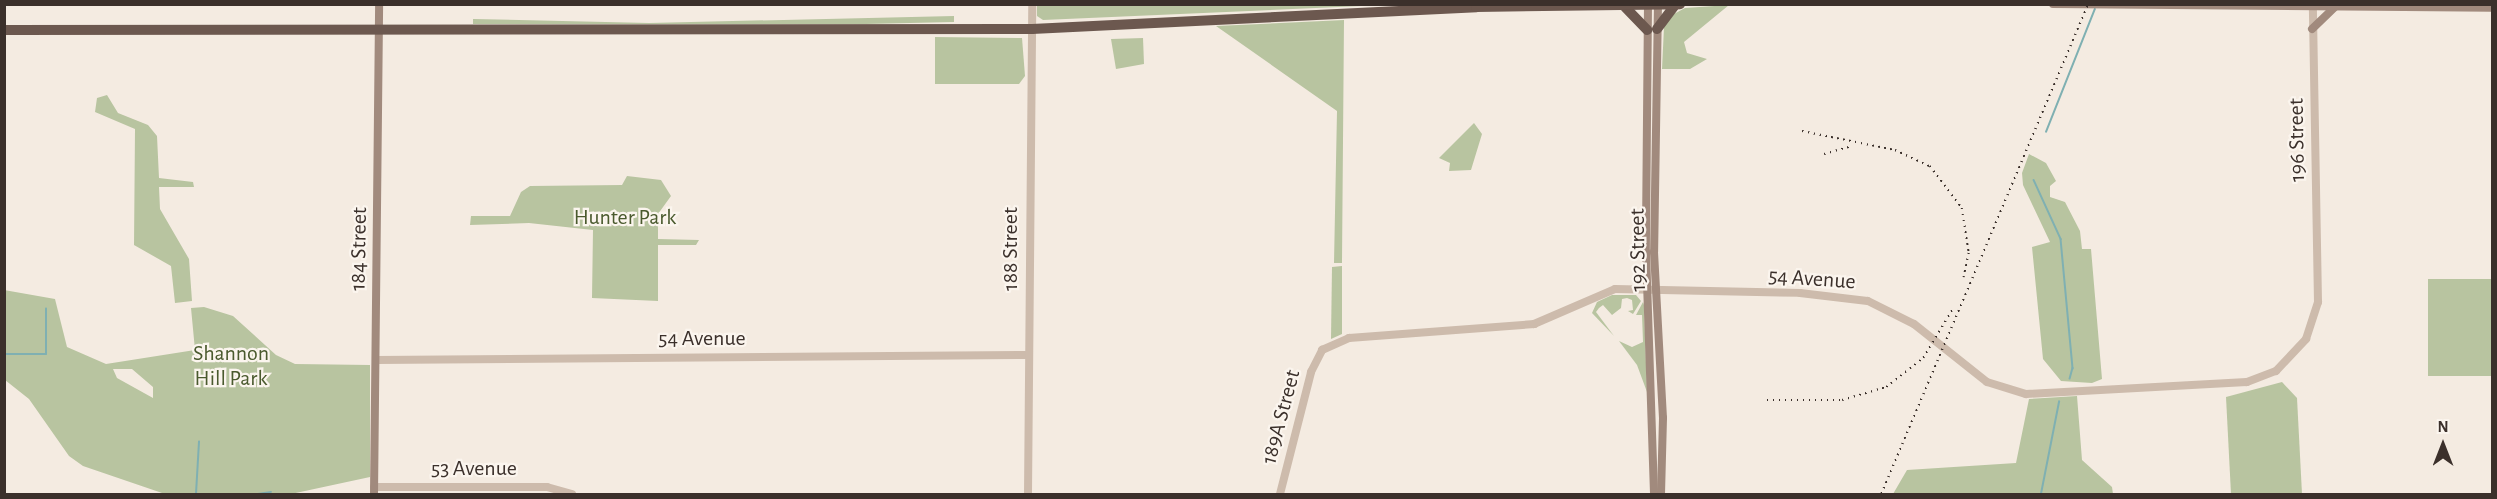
<!DOCTYPE html>
<style>
body{margin:0}
#map{position:relative;width:2497px;height:499px;overflow:hidden;background:#f4ebe1;font-family:"Alegreya Sans",sans-serif}
div>[style]{position:absolute}
[style*='--x']{left:calc(var(--x)*1px);top:calc(var(--y)*1px);width:calc(var(--w)*1px);rotate:calc(var(--a)*1deg)}
.green>*{inset:0;background:#b8c4a0;transform-origin:0 0}
.stream>*{height:1.5px;margin:-0.75px;padding:0 0.75px;transform-origin:0.75px;border-radius:0.75px;background:#7fb0b2}
.tertiary>*{height:8px;margin:-4px;padding:0 4px;transform-origin:4px;border-radius:4px;background:#cdbbac}
.secondary>*{height:8px;margin:-4px;padding:0 4px;transform-origin:4px;border-radius:4px;background:#a18a7d}
.trunk>*{height:10px;margin:-5px;padding:0 5px;transform-origin:5px;border-radius:5px;background:#6c584f}
.rail>*{height:1.5px;margin-top:-0.75px;transform-origin:0;background:repeating-linear-gradient(90deg,#3b302b 0 1.5px,transparent 0 6px)}
span{translate:-50% -50%;white-space:nowrap;text-align:center;line-height:1.15;-webkit-text-stroke:4.5px #fbf5ee;paint-order:stroke}
.street-label{font-size:22px;color:#3b302b}
.park-label{font-size:22px;color:#4a5a2e}
.frame{position:absolute;inset:0;border:6px solid #3b302b;pointer-events:none}
.north{position:absolute;left:2413px;top:415px;width:60px;height:60px;-webkit-text-stroke:4px #fbf5ee;paint-order:stroke;rotate:0deg;font-size:16px;font-weight:700;line-height:24px;text-align:center;color:#3b302b}
.north::after{content:'';display:block;margin:auto;width:21px;height:27px;background:#3b302b;clip-path:polygon(50% 0,100% 100%,50% 72%,0 100%)}
</style>
<div id="map">
<div class="green">
<div style="clip-path:polygon(1037px 5px,1382px 4px,1384px 5px,1043px 20px,1037px 16px)"></div>
<div style="clip-path:polygon(1729px 5px,1684px 42px,1687px 53px,1707px 59px,1690px 69px,1662px 69px,1664px 27px,1672px 15px,1685px 8px)"></div>
<div style="clip-path:polygon(954px 16px,954px 22px,866px 24px,473px 24px,473px 19px,649px 23px)"></div>
<div style="clip-path:polygon(1344px 20px,1342px 263px,1334px 263px,1337px 111px,1216px 26px)"></div>
<div style="clip-path:polygon(935px 37px,1022px 38px,1025px 76px,1019px 84px,935px 84px)"></div>
<div style="clip-path:polygon(1143px 38px,1144px 64px,1116px 69px,1111px 39px)"></div>
<div style="clip-path:polygon(107px 95px,118px 113px,148px 125px,157px 136px,159px 178px,193px 182px,194px 187px,159px 187px,160px 209px,189px 259px,192px 301px,175px 303px,171px 266px,134px 245px,135px 129px,95px 112px,97px 98px)"></div>
<div style="clip-path:polygon(1474px 123px,1482px 134px,1471px 170px,1449px 171px,1450px 163px,1439px 158px)"></div>
<div style="clip-path:polygon(2029px 154px,2046px 163px,2056px 181px,2050px 186px,2050px 197px,2065px 202px,2080px 231px,2082px 249px,2091px 249px,2102px 379px,2092px 383px,2061px 381px,2043px 359px,2032px 247px,2050px 242px,2023px 185px,2022px 173px)"></div>
<div style="clip-path:polygon(627px 176px,661px 180px,671px 196px,658px 214px,658px 239px,699px 240px,696px 245px,658px 245px,658px 301px,592px 298px,593px 230px,529px 223px,470px 225px,471px 216px,510px 216px,521px 192px,530px 186px,622px 185px)"></div>
<div style="clip-path:polygon(1342px 266px,1342px 334px,1331px 339px,1332px 267px)"></div>
<div style="left:2428px;top:279px;width:64px;height:97px"></div>
<div style="clip-path:polygon(evenodd,4px 290px,55px 299px,67px 347px,106px 364px,195px 350px,191px 308px,204px 307px,233px 316px,276px 355px,295px 364px,370px 365px,370px 477px,291px 494px,165px 494px,83px 466px,69px 456px,29px 399px,5px 380px,4px 290px,113px 369px,132px 369px,153px 387px,153px 398px,117px 378px,113px 369px)"></div>
<div style="clip-path:polygon(1612px 295px,1636px 295px,1641px 301px,1633px 314px,1628px 311px,1633px 310px,1632px 300px,1627px 298px,1622px 299px,1621px 308px,1612px 315px,1603px 305px,1599px 308px,1596px 312px,1614px 336px,1592px 313px,1597px 302px)"></div>
<div style="clip-path:polygon(1643px 302px,1644px 305px,1647px 392px,1637px 365px,1619px 341px,1632px 347px,1643px 342px,1642px 315px,1636px 315px)"></div>
<div style="clip-path:polygon(2282px 382px,2297px 398px,2302px 494px,2231px 494px,2226px 397px)"></div>
<div style="clip-path:polygon(2077px 396px,2082px 460px,2112px 487px,2113px 494px,1893px 494px,1907px 470px,2016px 463px,2029px 399px)"></div>
</div>
<div class="stream">
<div style="--x:2046;--y:132;--w:132;--a:-68.3"></div>
<div style="--x:2034;--y:180;--w:65;--a:65.4"></div>
<div style="--x:2061;--y:239;--w:130;--a:84.7"></div>
<div style="--x:2073;--y:368;--w:11;--a:105"></div>
<div style="--x:4;--y:354;--w:42;--a:0"></div>
<div style="--x:46;--y:354;--w:45;--a:-90"></div>
<div style="--x:196;--y:494;--w:52;--a:-86.7"></div>
<div style="--x:258;--y:494;--w:13;--a:-9"></div>
<div style="--x:2041;--y:494;--w:94;--a:-78.9"></div>
</div>
<div class="tertiary">
<div style="--x:376;--y:360;--w:653;--a:-0.44"></div>
<div style="--x:374;--y:487;--w:173;--a:0"></div>
<div style="--x:547;--y:487;--w:26;--a:16"></div>
<div style="--x:1028;--y:494;--w:490;--a:-89.5"></div>
<div style="--x:1280;--y:494;--w:126;--a:-75.7"></div>
<div style="--x:1311;--y:372;--w:25;--a:-63"></div>
<div style="--x:1322;--y:350;--w:30;--a:-24"></div>
<div style="--x:1349;--y:338;--w:186;--a:-4.3"></div>
<div style="--x:1534;--y:324;--w:88;--a:-23.4"></div>
<div style="--x:1615;--y:289;--w:185;--a:1.2"></div>
<div style="--x:1800;--y:293;--w:68;--a:6.7"></div>
<div style="--x:1868;--y:301;--w:51;--a:26.6"></div>
<div style="--x:1914;--y:324;--w:93;--a:38.5"></div>
<div style="--x:1987;--y:382;--w:41;--a:17.1"></div>
<div style="--x:2026;--y:394;--w:221;--a:-3.1"></div>
<div style="--x:2247;--y:382;--w:31;--a:-21"></div>
<div style="--x:2276;--y:371;--w:44;--a:-46.8"></div>
<div style="--x:2306;--y:339;--w:39;--a:-72"></div>
<div style="--x:2318;--y:302;--w:296;--a:-91"></div>
</div>
<div class="secondary">
<div style="--x:1648;--y:4;--w:248;--a:90.5"></div>
<div style="--x:1646;--y:252;--w:242;--a:88.1"></div>
<div style="--x:1658;--y:4;--w:248;--a:90.9"></div>
<div style="--x:1654;--y:252;--w:166;--a:86.9"></div>
<div style="--x:1663;--y:418;--w:76;--a:91.5"></div>
<div style="--x:2053;--y:4;--w:439;--a:0.5"></div>
<div style="--x:2312;--y:29;--w:32;--a:-44"></div>
<div style="--x:374;--y:494;--w:490;--a:-89.4"></div>
</div>
<div class="trunk">
<div style="--x:1625;--y:7;--w:32;--a:46"></div>
<div style="--x:1657;--y:29;--w:30;--a:-53"></div>
<div style="--x:4;--y:30;--w:1028;--a:-0.06"></div>
<div style="--x:1032;--y:29;--w:445;--a:-2.8"></div>
<div style="--x:1476;--y:7;--w:204;--a:-0.8"></div>
</div>
<div class="rail">
<div style="--x:1802;--y:131;--w:95;--a:11.5"></div>
<div style="--x:1895;--y:150;--w:38;--a:25"></div>
<div style="--x:1930;--y:166;--w:53;--a:52.7"></div>
<div style="--x:1962;--y:208;--w:46;--a:81.2"></div>
<div style="--x:1969;--y:253;--w:25;--a:102"></div>
<div style="--x:1824;--y:154;--w:29;--a:-16"></div>
<div style="--x:1767;--y:400;--w:75;--a:0"></div>
<div style="--x:1842;--y:400;--w:46;--a:-16.5"></div>
<div style="--x:1886;--y:387;--w:47;--a:-38.1"></div>
<div style="--x:1923;--y:358;--w:56;--a:-58.9"></div>
<div style="--x:1881;--y:494;--w:532;--a:-67.1"></div>
</div>
<div class="street-label">
<span style="left:2297px;top:140px;rotate:-91deg">196 Street</span>
<span style="left:359px;top:249px;rotate:-89deg">184 Street</span>
<span style="left:1011px;top:249px;rotate:-90deg">188 Street</span>
<span style="left:1638px;top:250px;rotate:-91deg">192 Street</span>
<span style="left:1812px;top:279px;rotate:4deg">54 Avenue</span>
<span style="left:702px;top:339px">54 Avenue</span>
<span style="left:1281px;top:417px;rotate:-75deg">189A Street</span>
<span style="left:474px;top:469px">53 Avenue</span>
</div>
<div class="park-label">
<span style="left:625px;top:218px">Hunter Park</span>
<span style="left:231px;top:366px">Shannon<br>Hill Park</span>
</div>
<div class="frame"></div>
<div class="north">N</div>
</div>
